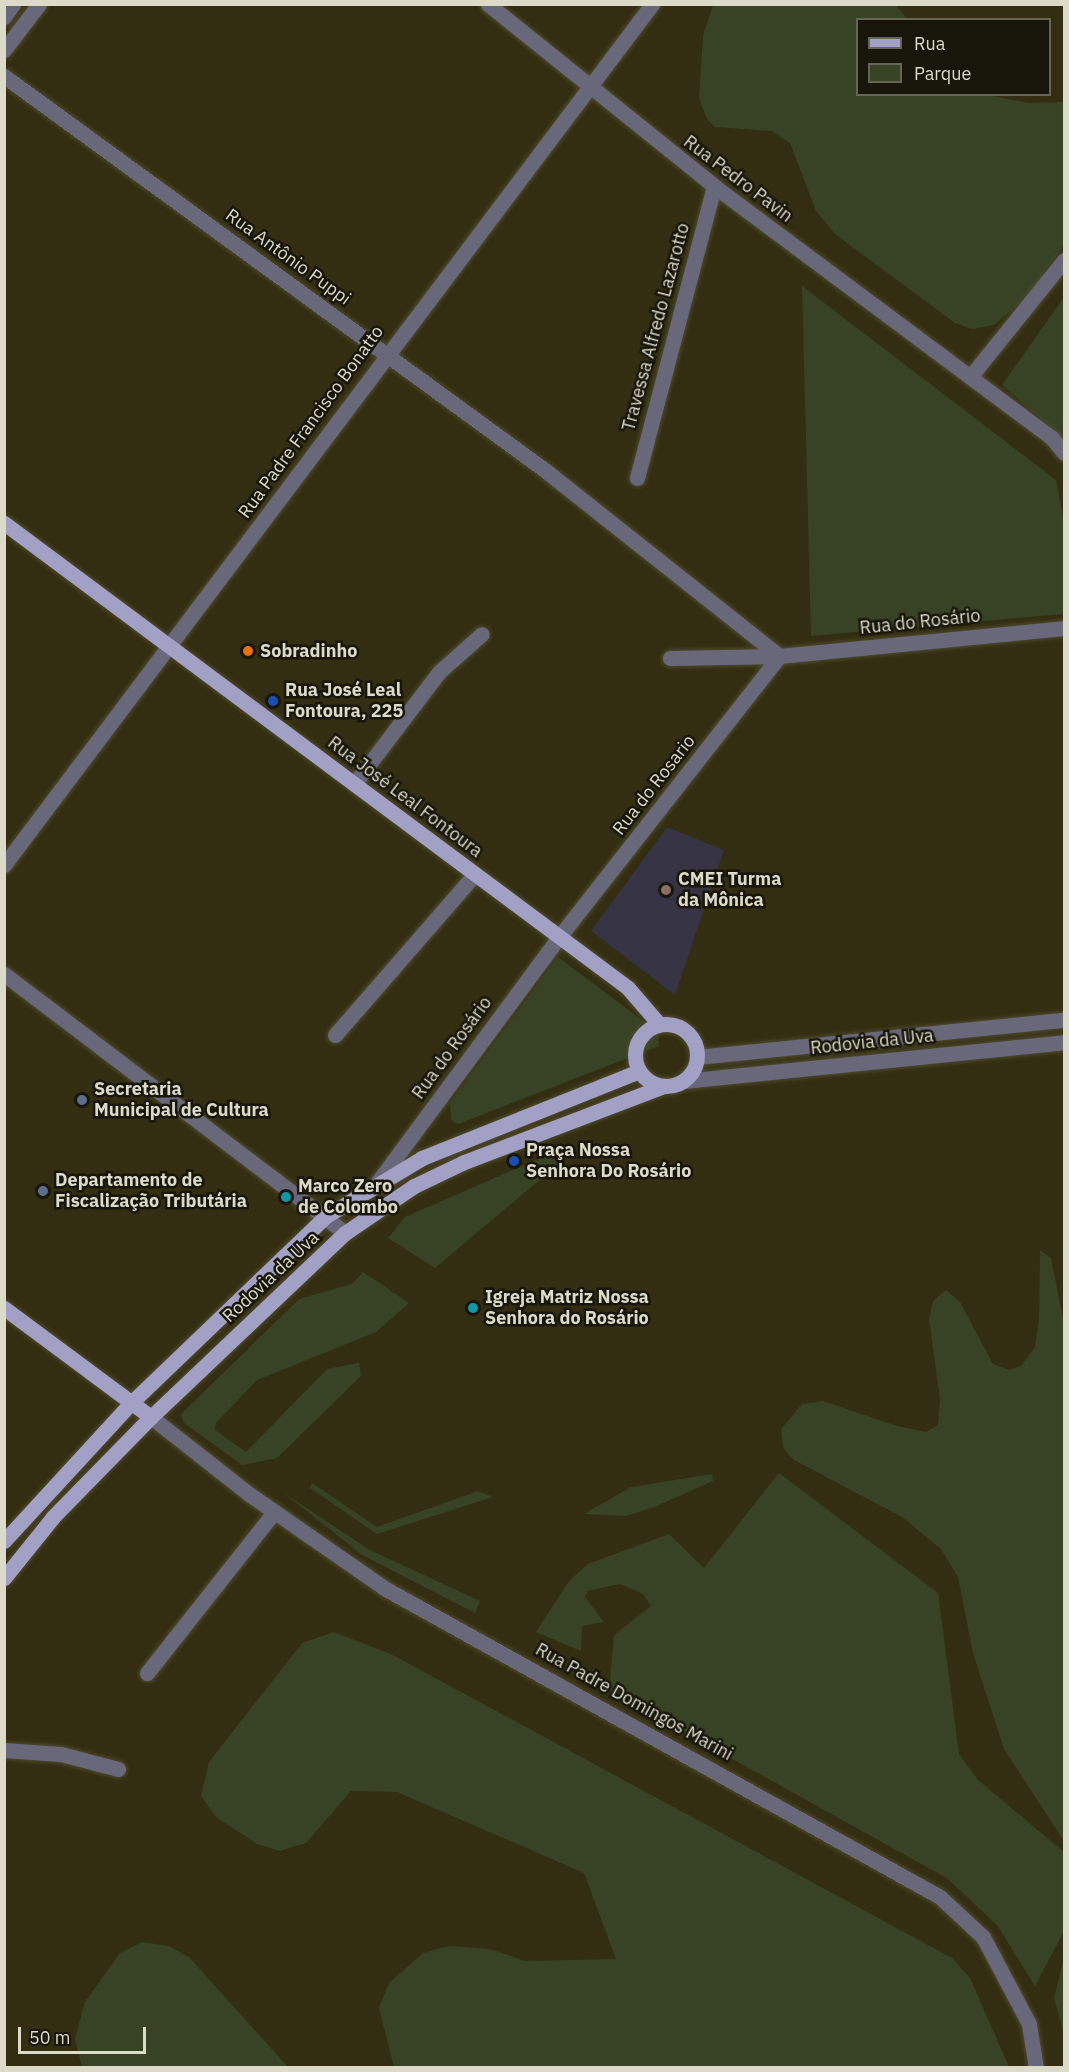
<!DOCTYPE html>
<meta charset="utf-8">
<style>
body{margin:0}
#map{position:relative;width:1069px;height:2072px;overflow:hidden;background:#332e11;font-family:"IBM Plex Sans",sans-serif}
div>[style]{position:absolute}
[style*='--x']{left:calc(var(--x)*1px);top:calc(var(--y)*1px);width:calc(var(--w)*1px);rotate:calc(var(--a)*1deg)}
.education>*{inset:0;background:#353344}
.green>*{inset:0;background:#374324}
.roads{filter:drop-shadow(0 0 2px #4e4a2e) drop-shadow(0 0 2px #4e4a2e)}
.minor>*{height:15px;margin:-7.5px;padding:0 7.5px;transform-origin:7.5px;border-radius:7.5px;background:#69687a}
.major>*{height:15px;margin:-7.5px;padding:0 7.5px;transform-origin:7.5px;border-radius:7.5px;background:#a3a0c6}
.major>.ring{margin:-7.5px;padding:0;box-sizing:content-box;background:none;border:15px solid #a3a0c6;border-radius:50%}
.dots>*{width:16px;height:16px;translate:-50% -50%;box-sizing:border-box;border:3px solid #18160a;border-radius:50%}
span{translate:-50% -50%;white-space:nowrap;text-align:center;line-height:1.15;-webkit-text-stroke:5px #18160a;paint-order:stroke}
.street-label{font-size:18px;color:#dcdac9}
.poi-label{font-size:18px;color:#dcdac9;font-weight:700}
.left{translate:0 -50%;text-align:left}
.frame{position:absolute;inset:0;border:6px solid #dcdac9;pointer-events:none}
.legend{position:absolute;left:856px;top:18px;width:195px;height:78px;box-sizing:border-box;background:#18160a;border:2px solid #666456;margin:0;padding:8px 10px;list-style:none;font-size:18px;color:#dcdac9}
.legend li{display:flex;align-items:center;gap:12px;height:30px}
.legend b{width:30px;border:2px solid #666456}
.scale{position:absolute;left:18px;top:2027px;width:128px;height:27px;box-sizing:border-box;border:3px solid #dcdac9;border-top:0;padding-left:8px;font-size:18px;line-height:21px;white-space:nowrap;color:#dcdac9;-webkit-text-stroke:4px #18160a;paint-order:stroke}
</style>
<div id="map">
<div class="education">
<div style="clip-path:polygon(667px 827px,724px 850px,675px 995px,591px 931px)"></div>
</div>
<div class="green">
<div style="clip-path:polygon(713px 5px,896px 5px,907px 19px,858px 20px,858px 94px,981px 94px,1029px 103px,1064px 102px,1064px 245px,1026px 298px,994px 325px,972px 329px,955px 323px,835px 234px,816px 211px,790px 143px,772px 131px,715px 127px,707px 119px,699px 98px,703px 36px)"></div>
<div style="clip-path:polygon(802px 286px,1056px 480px,1064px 521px,1064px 614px,811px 636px)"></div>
<div style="clip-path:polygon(1064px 297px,1064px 439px,1002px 385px)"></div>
<div style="clip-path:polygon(558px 957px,658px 1032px,659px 1046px,458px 1124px,451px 1120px,450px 1103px)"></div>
<div style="clip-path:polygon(559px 1150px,568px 1156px,435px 1268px,388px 1238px,405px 1217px)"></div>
<div style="clip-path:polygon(1040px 1250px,1051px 1258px,1064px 1325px,1064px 1841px,1004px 1749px,973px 1653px,958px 1577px,941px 1549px,902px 1517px,794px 1460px,783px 1448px,781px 1429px,802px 1404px,823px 1401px,897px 1426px,926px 1432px,938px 1425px,940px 1399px,929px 1319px,933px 1301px,946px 1290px,960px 1302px,993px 1364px,1009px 1370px,1022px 1365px,1035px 1347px,1039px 1319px)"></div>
<div style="clip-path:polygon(363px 1272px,409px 1303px,376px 1332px,257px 1380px,216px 1423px,215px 1430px,246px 1452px,327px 1369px,359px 1363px,361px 1376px,277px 1458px,242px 1465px,184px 1423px,181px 1414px,299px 1299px,352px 1284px)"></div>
<div style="clip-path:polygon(779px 1473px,938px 1593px,959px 1754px,978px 1780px,1064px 1852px,1064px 1931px,1035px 1986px,997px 1925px,948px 1879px,609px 1690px,614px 1635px,651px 1606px,643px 1594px,620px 1584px,588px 1591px,585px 1597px,604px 1622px,582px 1626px,581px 1651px,536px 1632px,569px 1581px,588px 1564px,669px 1534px,704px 1568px)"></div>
<div style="clip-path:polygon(712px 1474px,713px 1481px,652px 1508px,625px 1516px,584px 1514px,631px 1487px)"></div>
<div style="clip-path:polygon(312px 1483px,377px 1527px,478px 1491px,493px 1497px,377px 1534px,310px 1488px)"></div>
<div style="clip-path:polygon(284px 1493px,368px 1549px,480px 1601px,475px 1613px,362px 1555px)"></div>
<div style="clip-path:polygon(334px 1632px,393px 1655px,952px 1958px,970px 1978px,1009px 2067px,394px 2067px,379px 2008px,389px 1983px,423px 1953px,450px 1946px,490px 1949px,525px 1961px,616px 1959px,584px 1873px,397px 1792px,351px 1791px,306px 1843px,280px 1851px,257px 1844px,216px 1817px,201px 1796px,209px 1762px,302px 1643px)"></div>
<div style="clip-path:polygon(142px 1942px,169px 1946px,189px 1957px,288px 2067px,82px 2067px,75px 2039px,85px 2002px,120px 1953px)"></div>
<div style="clip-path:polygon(1064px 1958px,1064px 2034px,1054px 1998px)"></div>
</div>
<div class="roads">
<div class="minor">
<div style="--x:488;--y:4;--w:290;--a:38.8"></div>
<div style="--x:714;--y:186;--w:422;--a:36.7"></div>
<div style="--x:1052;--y:438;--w:19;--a:51"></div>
<div style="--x:4;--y:17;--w:16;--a:-55"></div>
<div style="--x:4;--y:50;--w:58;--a:-52.7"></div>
<div style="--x:4;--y:76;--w:671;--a:36.08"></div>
<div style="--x:546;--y:471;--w:298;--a:38.4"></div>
<div style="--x:970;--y:377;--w:150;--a:-51.2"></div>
<div style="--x:637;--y:478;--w:302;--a:-75.2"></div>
<div style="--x:670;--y:658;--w:109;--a:-1.1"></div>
<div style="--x:779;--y:656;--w:286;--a:-5.6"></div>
<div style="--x:354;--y:784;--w:141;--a:-52.8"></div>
<div style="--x:439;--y:672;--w:57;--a:-41.5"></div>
<div style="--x:4;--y:865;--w:1078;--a:-53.03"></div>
<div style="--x:4;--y:974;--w:428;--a:37.2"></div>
<div style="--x:335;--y:1035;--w:213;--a:-49"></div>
<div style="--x:697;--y:1057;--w:369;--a:-5.8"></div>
<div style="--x:683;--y:1081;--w:383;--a:-5.8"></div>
<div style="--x:377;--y:1183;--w:306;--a:-53.5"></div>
<div style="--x:559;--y:937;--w:357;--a:-51.9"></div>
<div style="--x:151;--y:1417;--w:125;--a:38.2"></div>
<div style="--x:249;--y:1494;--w:165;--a:34.8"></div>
<div style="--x:384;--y:1588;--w:636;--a:29.06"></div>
<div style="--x:940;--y:1897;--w:59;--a:42.9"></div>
<div style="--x:983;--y:1937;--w:98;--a:62.1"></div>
<div style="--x:1029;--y:2024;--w:45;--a:81"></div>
<div style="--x:147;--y:1673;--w:205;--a:-51.7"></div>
<div style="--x:4;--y:1750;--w:57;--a:4"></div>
<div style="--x:61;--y:1754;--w:59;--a:14.7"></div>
</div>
<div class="major">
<div style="--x:4;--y:523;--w:778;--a:36.69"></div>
<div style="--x:628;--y:988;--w:48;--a:49.3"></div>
<div class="ring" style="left:635px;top:1024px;width:47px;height:47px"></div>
<div style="--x:4;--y:1308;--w:183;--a:36.6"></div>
<div style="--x:4;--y:1541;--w:189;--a:-47.4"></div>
<div style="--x:132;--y:1402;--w:269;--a:-43.8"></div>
<div style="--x:326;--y:1216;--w:112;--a:-31.1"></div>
<div style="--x:422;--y:1158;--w:234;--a:-21.8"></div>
<div style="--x:4;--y:1578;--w:78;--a:-51.2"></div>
<div style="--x:53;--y:1517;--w:140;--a:-45.6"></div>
<div style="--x:151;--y:1417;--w:267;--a:-43.5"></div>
<div style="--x:345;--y:1233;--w:83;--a:-34.3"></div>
<div style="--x:414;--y:1186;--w:55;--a:-25.6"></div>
<div style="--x:464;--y:1162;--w:214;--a:-20.8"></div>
</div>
</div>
<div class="dots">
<div style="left:248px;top:651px;background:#e8710a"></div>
<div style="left:273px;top:701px;background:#1a4fb4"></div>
<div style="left:666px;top:890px;background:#8d6e63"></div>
<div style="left:82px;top:1100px;background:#5c6f8a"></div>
<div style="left:514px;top:1161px;background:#1a4fb4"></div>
<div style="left:43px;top:1191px;background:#5c6f8a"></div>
<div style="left:286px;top:1197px;background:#0f9aa8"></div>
<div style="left:473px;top:1308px;background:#0f9aa8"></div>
</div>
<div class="street-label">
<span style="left:738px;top:179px;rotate:37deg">Rua Pedro Pavin</span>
<span style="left:288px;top:257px;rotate:36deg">Rua Antônio Puppi</span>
<span style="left:656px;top:327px;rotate:-75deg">Travessa Alfredo Lazarotto</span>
<span style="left:311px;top:422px;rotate:-54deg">Rua Padre Francisco Bonatto</span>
<span style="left:920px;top:622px;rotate:-6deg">Rua do Rosário</span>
<span style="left:654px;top:785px;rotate:-52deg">Rua do Rosario</span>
<span style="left:405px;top:797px;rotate:37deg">Rua José Leal Fontoura</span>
<span style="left:872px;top:1042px;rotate:-6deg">Rodovia da Uva</span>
<span style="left:452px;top:1048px;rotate:-54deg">Rua do Rosário</span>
<span style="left:271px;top:1277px;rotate:-43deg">Rodovia da Uva</span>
<span style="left:634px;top:1702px;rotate:29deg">Rua Padre Domingos Marini</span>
</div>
<div class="poi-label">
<span class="left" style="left:260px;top:651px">Sobradinho</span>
<span class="left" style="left:285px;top:701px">Rua José Leal<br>Fontoura, 225</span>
<span class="left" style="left:678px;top:890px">CMEI Turma<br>da Mônica</span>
<span class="left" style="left:94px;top:1100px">Secretaria<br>Municipal de Cultura</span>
<span class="left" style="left:526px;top:1161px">Praça Nossa<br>Senhora Do Rosário</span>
<span class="left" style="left:55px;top:1191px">Departamento de<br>Fiscalização Tributária</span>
<span class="left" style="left:298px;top:1197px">Marco Zero<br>de Colombo</span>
<span class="left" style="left:485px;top:1308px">Igreja Matriz Nossa<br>Senhora do Rosário</span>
</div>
<div class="frame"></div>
<ul class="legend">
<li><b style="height:8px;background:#a3a0c6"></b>Rua</li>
<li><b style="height:16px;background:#374324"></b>Parque</li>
</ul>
<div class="scale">50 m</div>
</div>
